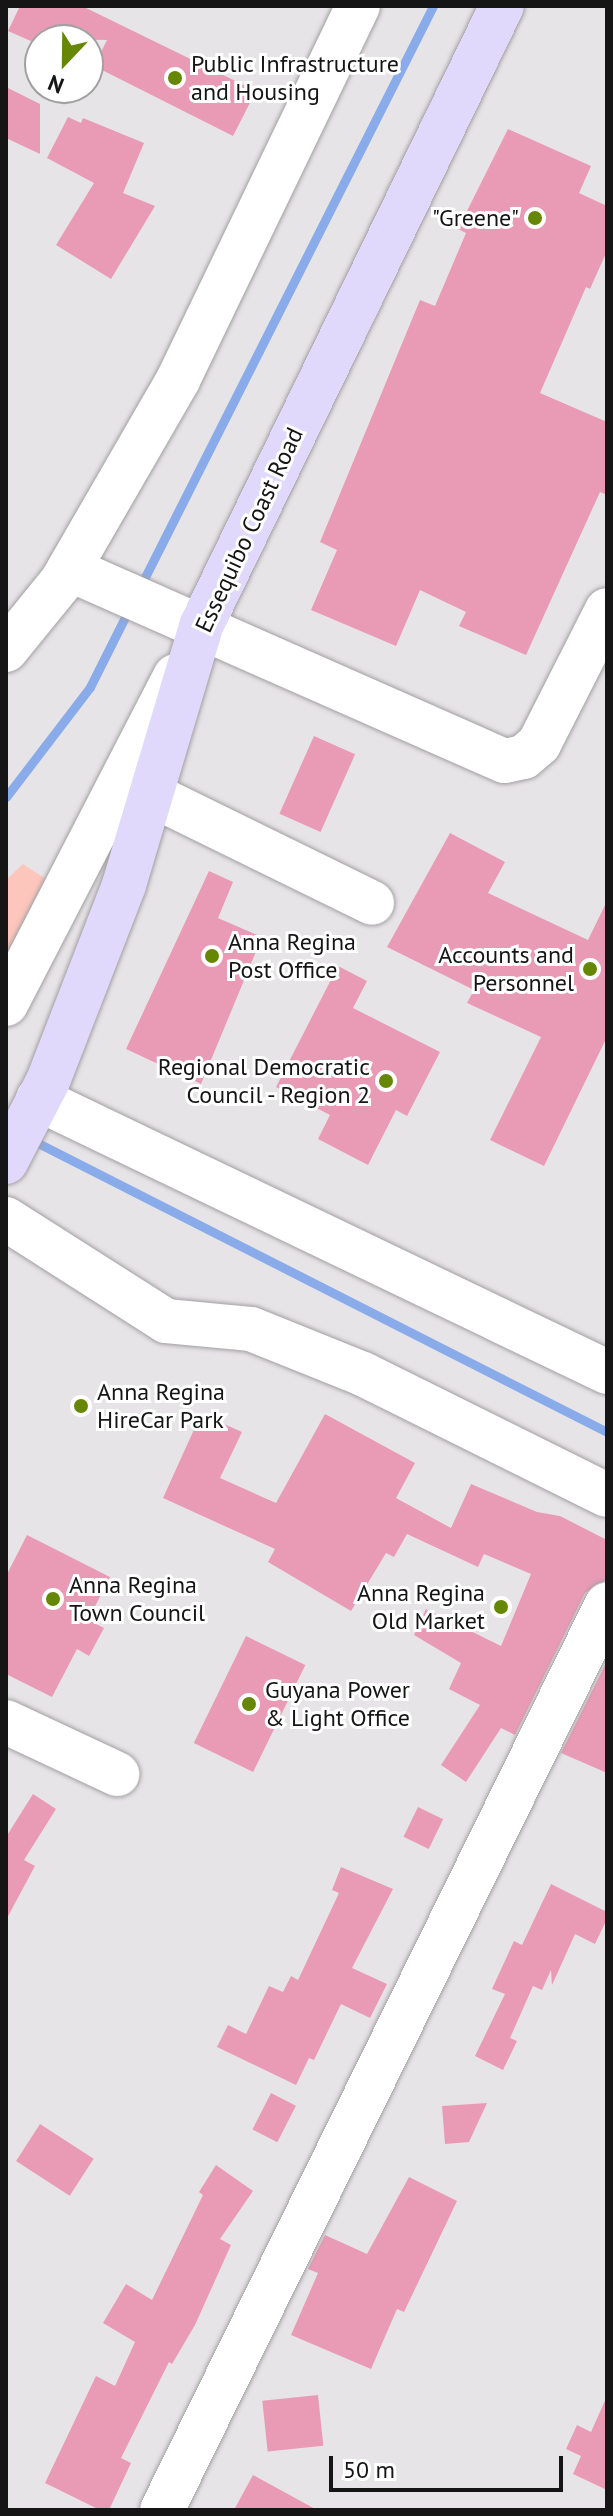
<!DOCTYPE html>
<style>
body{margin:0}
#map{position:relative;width:613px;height:2516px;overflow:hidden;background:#e7e4e7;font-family:"PT Sans",sans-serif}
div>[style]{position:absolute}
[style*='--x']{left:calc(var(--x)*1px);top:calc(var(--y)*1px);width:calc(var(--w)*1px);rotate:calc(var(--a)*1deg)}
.green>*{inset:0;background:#fdc6bc}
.stream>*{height:9px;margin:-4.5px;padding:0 4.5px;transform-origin:4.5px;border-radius:4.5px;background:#89abea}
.building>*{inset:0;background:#e99bb6;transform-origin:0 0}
.roads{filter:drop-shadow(0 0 2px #a29fa2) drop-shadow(0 0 2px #a29fa2)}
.minor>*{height:44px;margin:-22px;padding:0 22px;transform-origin:22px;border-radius:22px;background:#fff}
.major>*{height:44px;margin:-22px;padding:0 22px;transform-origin:22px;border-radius:22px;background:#e0d9fb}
.dots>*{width:22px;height:22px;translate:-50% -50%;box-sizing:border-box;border:4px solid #fff;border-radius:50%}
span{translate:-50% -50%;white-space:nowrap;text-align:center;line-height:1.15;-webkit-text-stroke:6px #fff;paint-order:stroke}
.poi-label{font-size:24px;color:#161516}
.left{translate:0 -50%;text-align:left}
.right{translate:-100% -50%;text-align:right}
.street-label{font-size:24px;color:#161516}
.frame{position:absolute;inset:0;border:8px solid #161516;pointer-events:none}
.north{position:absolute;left:24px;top:24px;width:80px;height:80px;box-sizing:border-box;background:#fff;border:2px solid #a2a1a2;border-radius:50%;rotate:202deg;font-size:22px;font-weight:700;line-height:32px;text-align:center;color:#161516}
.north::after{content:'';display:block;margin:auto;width:28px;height:36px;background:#668704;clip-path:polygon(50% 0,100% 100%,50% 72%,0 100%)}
.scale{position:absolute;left:329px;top:2456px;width:234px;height:36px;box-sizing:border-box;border:4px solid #161516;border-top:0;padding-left:10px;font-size:24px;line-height:28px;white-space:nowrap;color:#161516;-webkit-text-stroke:6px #fff;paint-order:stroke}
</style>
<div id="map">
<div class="green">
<div style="clip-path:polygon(23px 864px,49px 881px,6px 958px,6px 880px)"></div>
</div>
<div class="stream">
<div style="--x:139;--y:589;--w:653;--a:-63.24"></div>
<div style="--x:6;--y:797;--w:138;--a:-52.6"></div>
<div style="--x:90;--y:687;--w:87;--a:-63.4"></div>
<div style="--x:32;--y:1140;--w:645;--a:26.92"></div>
</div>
<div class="building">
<div style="clip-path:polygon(20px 6px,82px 6px,256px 91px,233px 136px,94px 66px,107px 40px,40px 39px,40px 45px,8px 31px)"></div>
<div style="clip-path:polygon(6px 87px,40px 104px,40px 154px,6px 138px)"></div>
<div style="clip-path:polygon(68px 117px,81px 123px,83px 118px,144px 143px,123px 193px,155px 206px,111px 279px,56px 245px,94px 183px,47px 158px)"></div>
<div style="clip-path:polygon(508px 129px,591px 166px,579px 193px,607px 206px,607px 251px,590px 289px,586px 287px,540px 393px,607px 422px,607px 495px,600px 492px,526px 655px,459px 626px,466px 612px,420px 590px,396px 646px,311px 610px,337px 550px,320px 542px,420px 300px,435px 306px,466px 233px,458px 229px)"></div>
<div style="left:314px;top:736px;width:45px;height:85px;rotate:24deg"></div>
<div style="clip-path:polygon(450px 833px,505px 862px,488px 893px,588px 940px,607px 901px,607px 1037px,544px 1166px,490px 1140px,541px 1037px,467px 1003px,474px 990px,387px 947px)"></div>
<div style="clip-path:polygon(209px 871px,233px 882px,218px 918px,262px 937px,201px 1084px,126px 1049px)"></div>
<div style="clip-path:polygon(338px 966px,367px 981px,353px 1008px,440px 1052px,407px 1116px,396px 1110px,368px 1165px,318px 1139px,330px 1115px,276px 1087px)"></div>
<div style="clip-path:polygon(201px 1414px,242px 1432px,220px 1478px,276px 1503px,325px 1414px,415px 1463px,396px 1498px,451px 1528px,471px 1484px,537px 1512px,560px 1516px,607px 1540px,607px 1579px,585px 1593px,515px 1735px,501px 1728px,466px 1782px,441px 1765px,480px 1705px,449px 1689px,461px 1663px,414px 1635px,426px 1609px,501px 1646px,531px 1574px,484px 1554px,478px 1567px,407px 1534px,394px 1557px,386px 1553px,351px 1611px,268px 1562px,275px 1549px,163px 1498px)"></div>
<div style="clip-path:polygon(27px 1535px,110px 1577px,88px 1620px,104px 1628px,89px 1656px,77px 1649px,52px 1697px,6px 1674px,6px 1576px)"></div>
<div style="left:246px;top:1636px;width:66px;height:119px;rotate:26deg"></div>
<div style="clip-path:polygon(607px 1661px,607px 1773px,561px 1753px)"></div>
<div style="clip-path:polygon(33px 1794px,56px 1809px,24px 1860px,35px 1866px,6px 1920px,6px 1837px)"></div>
<div style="left:418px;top:1807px;width:28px;height:33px;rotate:26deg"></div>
<div style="clip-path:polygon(341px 1867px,393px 1889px,352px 1968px,387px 1984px,370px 2018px,341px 2004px,314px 2060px,309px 2058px,296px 2085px,217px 2047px,228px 2025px,246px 2034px,269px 1986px,283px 1992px,291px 1976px,298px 1980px,339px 1893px,332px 1890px)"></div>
<div style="clip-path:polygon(551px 1884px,607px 1912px,607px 1919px,595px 1944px,575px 1934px,552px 1985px,551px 1970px,542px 1990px,533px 1986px,510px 2038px,517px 2041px,503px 2070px,475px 2056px,505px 1994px,492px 1989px,514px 1941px,522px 1945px)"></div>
<div style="left:271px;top:2093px;width:28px;height:41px;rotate:27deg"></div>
<div style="clip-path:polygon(487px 2103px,469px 2142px,445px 2144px,442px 2106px)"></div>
<div style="left:40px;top:2124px;width:64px;height:44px;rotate:33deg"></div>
<div style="clip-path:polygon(216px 2165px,253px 2191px,220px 2239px,231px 2245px,195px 2325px,172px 2364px,169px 2362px,121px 2458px,131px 2463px,109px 2510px,100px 2510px,45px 2483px,96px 2376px,115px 2386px,135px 2342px,103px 2323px,126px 2284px,152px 2300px,203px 2195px,199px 2192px)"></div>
<div style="clip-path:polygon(409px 2177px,457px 2201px,404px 2312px,397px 2309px,371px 2369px,291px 2335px,318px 2273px,308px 2269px,325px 2235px,367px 2254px)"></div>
<div style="left:318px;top:2395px;width:51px;height:56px;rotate:84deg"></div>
<div style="clip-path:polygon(607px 2396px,607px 2490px,573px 2474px,581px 2456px,566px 2449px,577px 2425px,591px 2432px)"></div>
<div style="clip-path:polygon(253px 2475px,317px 2510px,234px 2510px)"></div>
</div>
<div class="roads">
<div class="minor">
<div style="--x:69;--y:569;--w:476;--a:23.8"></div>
<div style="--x:505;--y:761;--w:19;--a:-12"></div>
<div style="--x:524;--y:757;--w:20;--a:-41"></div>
<div style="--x:539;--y:744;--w:150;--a:-63.1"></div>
<div style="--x:6;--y:650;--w:89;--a:-50.9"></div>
<div style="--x:62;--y:581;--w:232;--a:-60"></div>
<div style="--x:178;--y:380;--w:415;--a:-64.3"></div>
<div style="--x:152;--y:795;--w:245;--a:26.1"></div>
<div style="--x:6;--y:1004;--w:369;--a:-62.7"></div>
<div style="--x:38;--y:1099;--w:631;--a:25.63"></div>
<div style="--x:6;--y:1219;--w:190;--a:32.5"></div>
<div style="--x:166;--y:1321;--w:85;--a:5.4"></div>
<div style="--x:251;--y:1329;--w:121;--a:21.9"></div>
<div style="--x:363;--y:1374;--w:272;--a:26.4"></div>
<div style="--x:6;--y:1722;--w:123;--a:25.1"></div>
<div style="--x:162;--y:2510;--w:1009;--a:-63.84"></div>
</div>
<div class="major">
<div style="--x:6;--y:1162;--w:91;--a:-62.6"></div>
<div style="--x:48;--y:1081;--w:210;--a:-68.8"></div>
<div style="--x:124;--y:885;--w:272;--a:-73.4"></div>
<div style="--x:202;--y:624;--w:687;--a:-64.11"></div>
</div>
</div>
<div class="dots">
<div style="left:175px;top:78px;background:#668704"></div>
<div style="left:535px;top:218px;background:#668704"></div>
<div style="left:212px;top:956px;background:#668704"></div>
<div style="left:590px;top:969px;background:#668704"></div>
<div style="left:386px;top:1081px;background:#668704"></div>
<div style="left:81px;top:1406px;background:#668704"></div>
<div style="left:53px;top:1599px;background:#668704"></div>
<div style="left:501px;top:1607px;background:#668704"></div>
<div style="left:249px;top:1704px;background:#668704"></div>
</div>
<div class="poi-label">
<span class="left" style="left:191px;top:78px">Public Infrastructure<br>and Housing</span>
<span class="right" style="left:519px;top:218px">"Greene"</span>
<span class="left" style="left:228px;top:956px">Anna Regina<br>Post Office</span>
<span class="right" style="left:574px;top:969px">Accounts and<br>Personnel</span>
<span class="right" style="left:370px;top:1081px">Regional Democratic<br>Council - Region 2</span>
<span class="left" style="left:97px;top:1406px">Anna Regina<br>HireCar Park</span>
<span class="left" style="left:69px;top:1599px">Anna Regina<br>Town Council</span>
<span class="right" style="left:485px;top:1607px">Anna Regina<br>Old Market</span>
<span class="left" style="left:265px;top:1704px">Guyana Power<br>&amp; Light Office</span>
</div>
<div class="street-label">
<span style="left:249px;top:530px;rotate:-65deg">Essequibo Coast Road</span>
</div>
<div class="frame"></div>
<div class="north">N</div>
<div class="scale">50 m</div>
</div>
